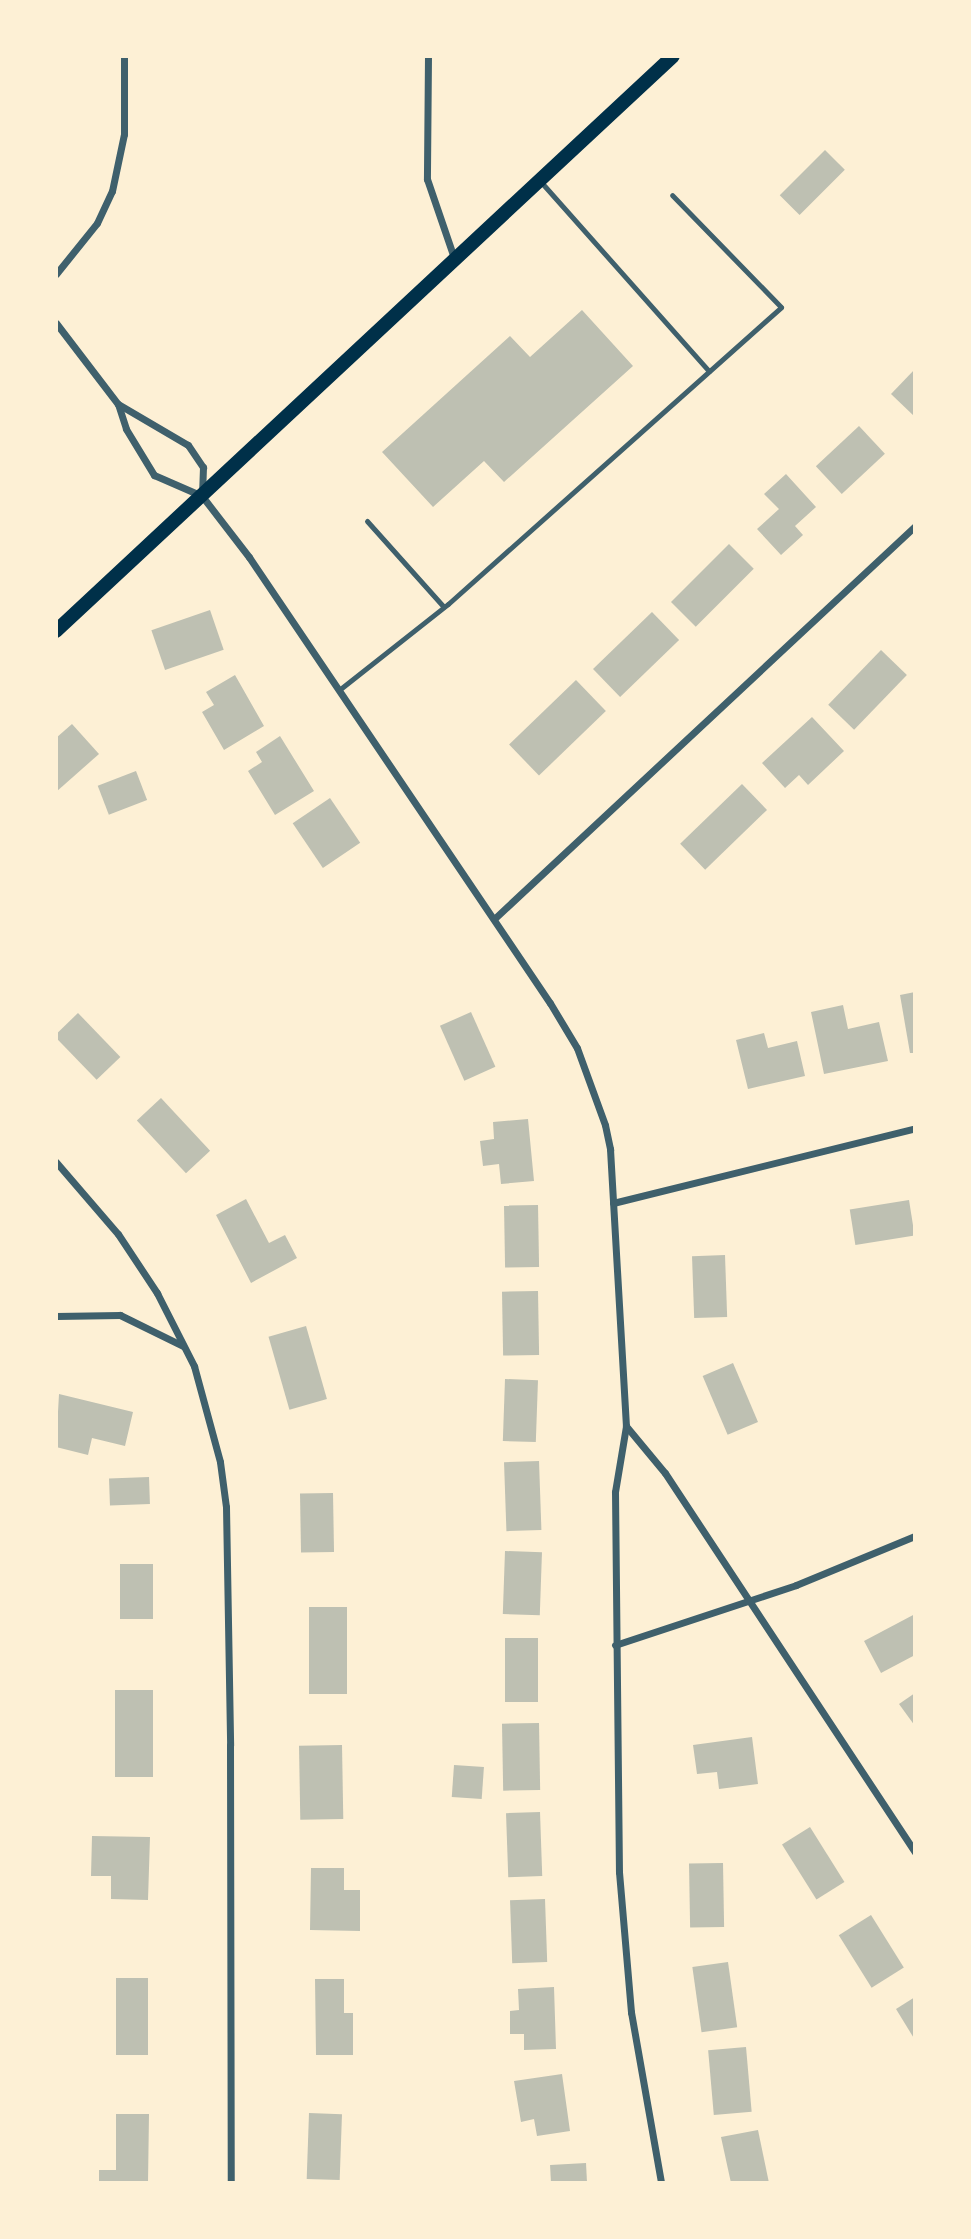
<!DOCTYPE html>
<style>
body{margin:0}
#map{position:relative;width:971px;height:2239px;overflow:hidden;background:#fdf0d5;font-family:"Sofia Sans Condensed",sans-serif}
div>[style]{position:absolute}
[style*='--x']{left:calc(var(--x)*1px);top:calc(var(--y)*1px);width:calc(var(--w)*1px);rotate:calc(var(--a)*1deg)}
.building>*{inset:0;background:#bec0b2;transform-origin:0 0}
.service>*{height:5px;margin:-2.5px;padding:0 2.5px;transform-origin:2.5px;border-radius:2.5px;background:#3f606c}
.minor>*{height:7px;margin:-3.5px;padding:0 3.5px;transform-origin:3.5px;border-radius:3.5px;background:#3f606c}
.secondary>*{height:14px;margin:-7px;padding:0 7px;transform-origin:7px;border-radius:7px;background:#003049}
span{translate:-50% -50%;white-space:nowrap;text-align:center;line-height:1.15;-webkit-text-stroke:5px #fdf0d5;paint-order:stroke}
.frame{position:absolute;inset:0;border:58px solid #fdf0d5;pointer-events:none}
</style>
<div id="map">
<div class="building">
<div style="left:825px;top:150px;width:28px;height:64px;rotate:45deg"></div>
<div style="clip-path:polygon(582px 310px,633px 366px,504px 482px,484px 461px,433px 507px,382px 452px,510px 336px,530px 357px)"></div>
<div style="clip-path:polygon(915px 369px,915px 417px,891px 394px)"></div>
<div style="left:859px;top:426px;width:38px;height:59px;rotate:47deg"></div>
<div style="clip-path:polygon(786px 474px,816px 507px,795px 526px,803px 535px,781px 555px,757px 529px,779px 509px,764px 494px)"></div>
<div style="left:729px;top:544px;width:35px;height:82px;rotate:45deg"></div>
<div style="left:210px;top:610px;width:42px;height:62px;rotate:71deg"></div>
<div style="left:652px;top:612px;width:39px;height:82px;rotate:46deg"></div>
<div style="left:881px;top:650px;width:36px;height:76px;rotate:44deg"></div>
<div style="clip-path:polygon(235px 675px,264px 726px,224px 750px,202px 712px,214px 705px,206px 692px)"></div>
<div style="left:576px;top:680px;width:43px;height:93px;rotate:46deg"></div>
<div style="clip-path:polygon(812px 717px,844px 751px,808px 785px,799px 775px,785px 788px,762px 763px)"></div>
<div style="clip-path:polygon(72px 724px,99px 754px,56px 792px,56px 738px)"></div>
<div style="clip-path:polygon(280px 736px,314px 791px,275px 815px,248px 771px,262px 762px,256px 752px)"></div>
<div style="left:136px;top:771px;width:31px;height:41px;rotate:69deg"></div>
<div style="left:742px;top:784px;width:36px;height:86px;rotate:46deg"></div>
<div style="left:330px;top:798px;width:54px;height:45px;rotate:56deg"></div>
<div style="clip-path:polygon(915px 992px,915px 1053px,910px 1053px,900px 995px)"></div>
<div style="clip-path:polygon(843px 1005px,848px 1029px,879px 1022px,888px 1061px,824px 1074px,811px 1012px)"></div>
<div style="left:471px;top:1012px;width:60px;height:34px;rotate:66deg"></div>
<div style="left:78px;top:1013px;width:61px;height:33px;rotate:46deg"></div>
<div style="clip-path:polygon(764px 1033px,768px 1048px,797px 1041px,805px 1076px,748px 1089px,736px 1040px)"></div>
<div style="left:161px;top:1098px;width:72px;height:33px;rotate:47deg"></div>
<div style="clip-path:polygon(528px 1119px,534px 1181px,501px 1184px,499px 1164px,483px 1166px,480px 1141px,494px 1139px,493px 1122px)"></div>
<div style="clip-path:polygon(246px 1199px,269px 1243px,285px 1235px,297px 1258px,251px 1283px,216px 1215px)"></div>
<div style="left:909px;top:1200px;width:36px;height:60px;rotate:81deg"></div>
<div style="left:538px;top:1205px;width:62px;height:34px;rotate:89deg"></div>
<div style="left:725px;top:1255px;width:62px;height:33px;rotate:88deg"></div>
<div style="left:538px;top:1291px;width:64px;height:36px;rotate:89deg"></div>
<div style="left:306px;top:1326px;width:76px;height:39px;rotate:74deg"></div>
<div style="left:733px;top:1363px;width:64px;height:33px;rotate:67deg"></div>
<div style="left:505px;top:1379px;width:33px;height:62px;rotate:2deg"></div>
<div style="clip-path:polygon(59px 1394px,133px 1412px,125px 1446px,92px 1438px,88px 1455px,56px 1447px)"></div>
<div style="left:539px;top:1461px;width:69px;height:35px;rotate:88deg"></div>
<div style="left:149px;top:1477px;width:27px;height:40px;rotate:88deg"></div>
<div style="left:333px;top:1493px;width:59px;height:33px;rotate:89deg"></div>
<div style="left:505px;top:1551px;width:37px;height:63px;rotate:2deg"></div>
<div style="left:120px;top:1564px;width:33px;height:55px"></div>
<div style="left:309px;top:1607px;width:38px;height:87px"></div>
<div style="clip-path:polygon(915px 1614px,915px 1655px,881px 1673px,864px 1641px)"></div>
<div style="left:505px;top:1638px;width:33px;height:64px"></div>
<div style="left:153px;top:1690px;width:87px;height:38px;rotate:90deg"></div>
<div style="clip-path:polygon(915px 1693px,915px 1726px,899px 1704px)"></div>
<div style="left:539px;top:1723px;width:67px;height:37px;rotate:89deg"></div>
<div style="clip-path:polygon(752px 1737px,758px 1784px,719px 1789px,717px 1772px,697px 1774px,693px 1745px)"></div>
<div style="left:342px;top:1745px;width:74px;height:43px;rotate:89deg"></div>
<div style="left:454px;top:1765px;width:30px;height:32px;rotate:4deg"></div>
<div style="left:540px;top:1812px;width:64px;height:34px;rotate:88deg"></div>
<div style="left:810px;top:1827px;width:65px;height:33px;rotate:58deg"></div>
<div style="clip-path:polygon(92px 1836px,150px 1837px,148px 1900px,111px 1899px,111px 1876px,91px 1876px)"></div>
<div style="left:723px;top:1863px;width:64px;height:34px;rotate:89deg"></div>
<div style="clip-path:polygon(311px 1868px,344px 1868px,344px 1890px,360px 1890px,360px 1931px,310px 1930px)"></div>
<div style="left:545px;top:1899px;width:63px;height:35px;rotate:88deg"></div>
<div style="left:871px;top:1915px;width:62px;height:38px;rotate:58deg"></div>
<div style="left:728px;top:1962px;width:66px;height:36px;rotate:82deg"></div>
<div style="left:116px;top:1978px;width:32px;height:77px"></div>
<div style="clip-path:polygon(315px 1979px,344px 1979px,344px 2013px,353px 2013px,353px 2055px,316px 2055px)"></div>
<div style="clip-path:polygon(554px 1987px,556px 2049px,524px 2050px,524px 2034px,510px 2034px,510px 2011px,519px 2010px,518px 1989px)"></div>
<div style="clip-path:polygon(915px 1997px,915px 2040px,896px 2009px)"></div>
<div style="left:746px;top:2047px;width:65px;height:38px;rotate:85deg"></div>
<div style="clip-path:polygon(562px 2074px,570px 2131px,537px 2136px,534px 2119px,521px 2122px,514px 2081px)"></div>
<div style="left:309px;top:2113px;width:33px;height:66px;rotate:2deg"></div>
<div style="clip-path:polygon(116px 2114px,149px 2114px,148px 2183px,99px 2183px,99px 2170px,116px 2170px)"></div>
<div style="clip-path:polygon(758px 2130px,769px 2183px,731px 2183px,721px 2137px)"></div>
<div style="left:586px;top:2163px;width:20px;height:36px;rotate:87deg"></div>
</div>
<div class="service">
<div style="--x:541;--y:182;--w:253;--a:48.4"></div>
<div style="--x:367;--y:521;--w:115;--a:48.2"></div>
<div style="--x:339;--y:690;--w:139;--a:-38.3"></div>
<div style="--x:448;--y:604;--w:446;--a:-41.7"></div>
<div style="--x:781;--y:307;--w:156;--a:-134.2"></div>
</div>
<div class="minor">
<div style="--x:428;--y:56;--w:123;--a:90.5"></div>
<div style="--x:427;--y:179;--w:83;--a:71.1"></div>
<div style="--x:56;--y:274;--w:65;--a:-51.2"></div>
<div style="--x:97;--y:223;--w:35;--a:-65"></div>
<div style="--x:112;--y:191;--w:58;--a:-78.1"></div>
<div style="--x:124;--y:134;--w:78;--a:-90"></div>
<div style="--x:56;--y:323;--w:102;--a:52.6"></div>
<div style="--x:118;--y:404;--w:26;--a:72"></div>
<div style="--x:126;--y:429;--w:54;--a:58.7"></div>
<div style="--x:154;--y:475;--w:52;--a:23.6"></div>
<div style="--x:118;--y:404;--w:81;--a:30.4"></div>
<div style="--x:188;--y:445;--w:27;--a:56"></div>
<div style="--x:203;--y:467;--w:27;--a:92"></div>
<div style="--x:202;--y:496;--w:77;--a:52.4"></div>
<div style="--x:249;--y:557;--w:538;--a:55.99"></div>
<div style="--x:550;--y:1003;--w:52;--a:59"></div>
<div style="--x:577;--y:1048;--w:82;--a:70"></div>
<div style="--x:605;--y:1125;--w:25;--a:78"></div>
<div style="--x:610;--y:1149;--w:277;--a:86.7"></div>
<div style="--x:626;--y:1426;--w:67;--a:99.5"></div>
<div style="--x:615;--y:1492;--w:380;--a:89.4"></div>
<div style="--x:619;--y:1872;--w:141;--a:85.1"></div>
<div style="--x:631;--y:2012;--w:174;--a:80"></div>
<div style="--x:494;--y:919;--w:576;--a:-43.03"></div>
<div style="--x:56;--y:1162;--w:95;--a:49.3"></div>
<div style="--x:118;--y:1234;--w:71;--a:56.5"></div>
<div style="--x:157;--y:1293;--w:82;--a:63.1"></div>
<div style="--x:194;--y:1366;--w:99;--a:74.8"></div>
<div style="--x:220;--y:1462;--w:45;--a:82.4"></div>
<div style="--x:226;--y:1507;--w:238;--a:89"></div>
<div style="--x:230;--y:1745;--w:438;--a:89.9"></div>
<div style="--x:613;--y:1203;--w:311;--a:-13.9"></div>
<div style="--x:56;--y:1316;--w:64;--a:-0.9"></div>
<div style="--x:120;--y:1315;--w:70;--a:26.2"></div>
<div style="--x:626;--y:1426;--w:61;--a:50.3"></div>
<div style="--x:665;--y:1473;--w:454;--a:56.6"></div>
<div style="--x:615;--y:1645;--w:191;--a:-18.3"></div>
<div style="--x:796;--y:1585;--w:129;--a:-22.4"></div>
</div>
<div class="secondary">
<div style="--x:56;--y:631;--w:843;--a:-42.98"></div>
</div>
<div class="frame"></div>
</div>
